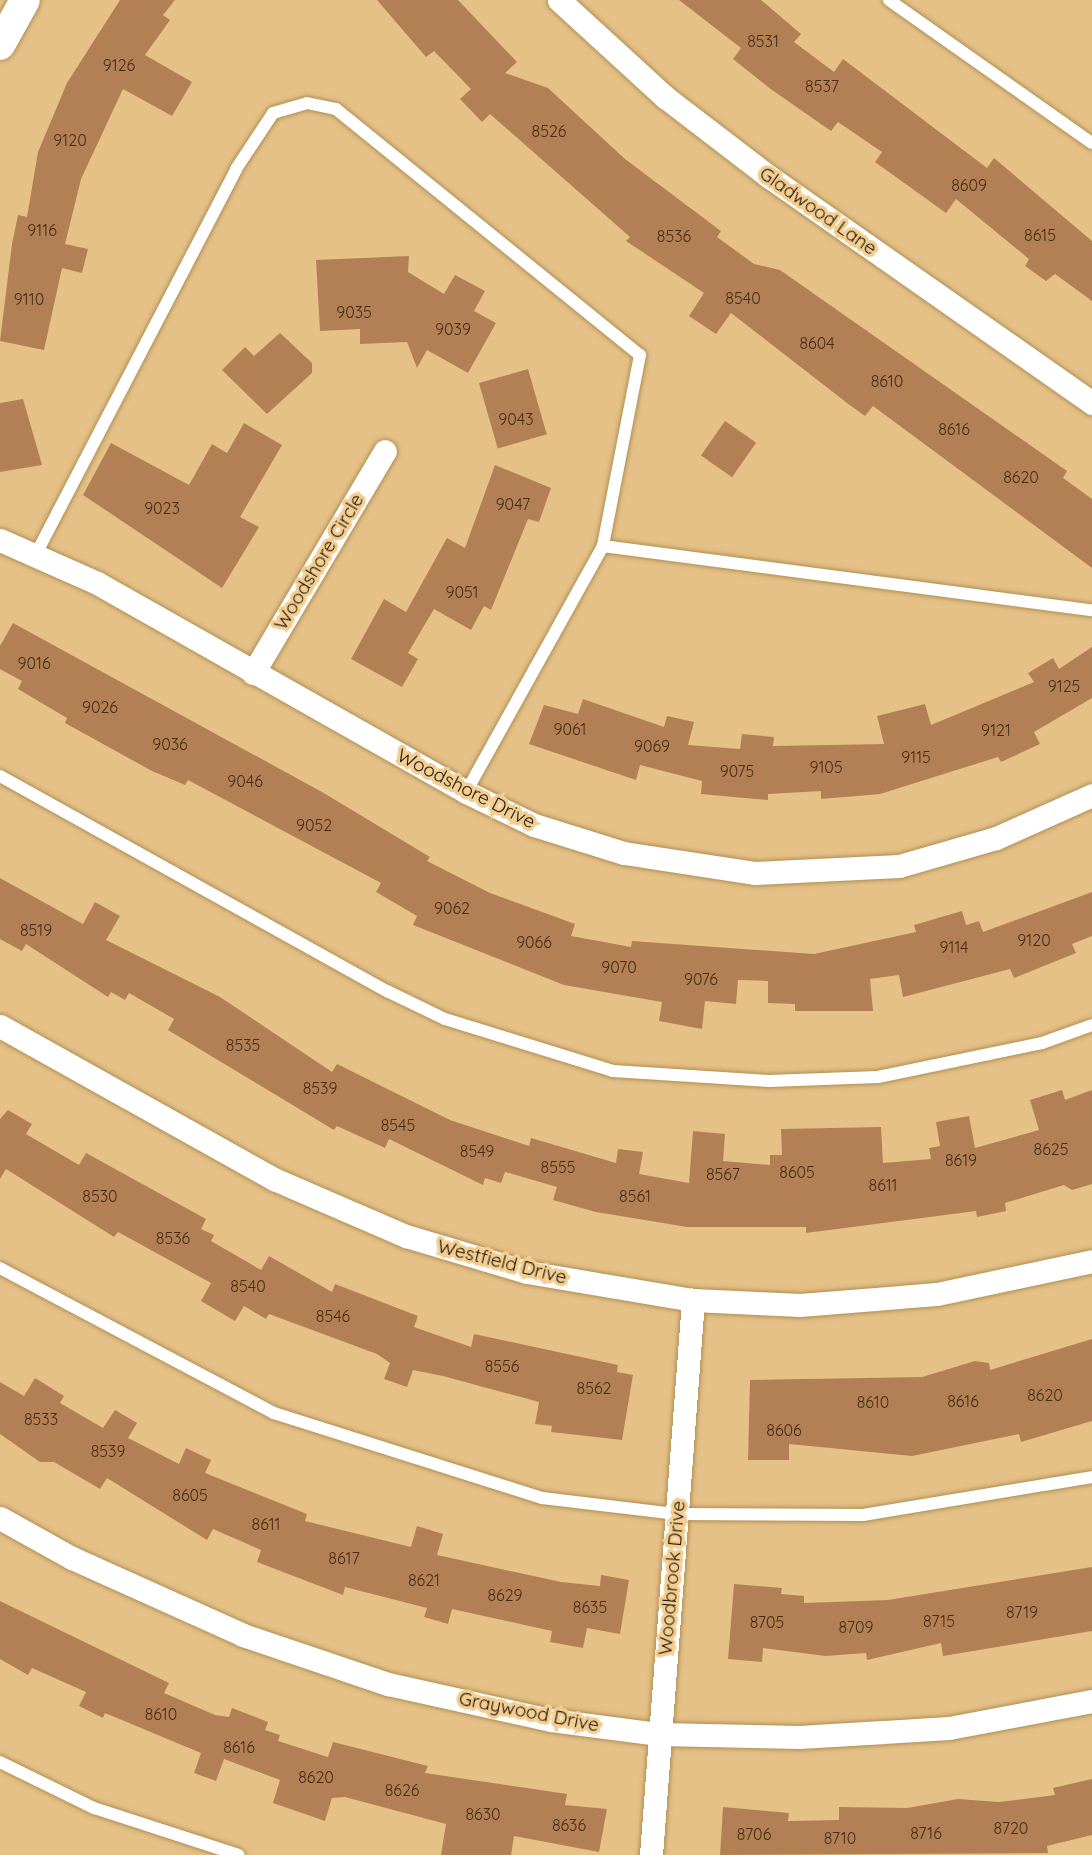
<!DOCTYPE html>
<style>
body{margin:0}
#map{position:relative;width:1092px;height:1855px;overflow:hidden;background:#e5c187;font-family:Quicksand,sans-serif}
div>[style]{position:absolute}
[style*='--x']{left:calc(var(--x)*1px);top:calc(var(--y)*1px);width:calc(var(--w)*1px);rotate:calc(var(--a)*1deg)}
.building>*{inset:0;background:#b38055;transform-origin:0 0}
.roads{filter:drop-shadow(0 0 2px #b18f55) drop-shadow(0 0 2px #b18f55)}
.service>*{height:12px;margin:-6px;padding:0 6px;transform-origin:6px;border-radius:6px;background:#fff}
.minor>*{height:23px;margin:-11.5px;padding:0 11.5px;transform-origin:11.5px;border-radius:11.5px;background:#fff}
.tertiary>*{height:30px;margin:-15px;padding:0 15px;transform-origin:15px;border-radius:15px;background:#fff}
span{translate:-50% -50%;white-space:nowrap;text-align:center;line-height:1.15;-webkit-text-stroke:7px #f2ce93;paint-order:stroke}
.number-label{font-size:16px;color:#452e15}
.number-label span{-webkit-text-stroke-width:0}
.street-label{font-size:19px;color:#201300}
</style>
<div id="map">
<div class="building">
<div style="clip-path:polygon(120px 0,175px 0,163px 15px,170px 20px,145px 55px,192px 82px,172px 116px,123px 89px,81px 179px,65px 244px,88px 249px,82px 273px,62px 268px,44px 350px,0 341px,12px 244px,18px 215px,27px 217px,38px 152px,67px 83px)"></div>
<div style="clip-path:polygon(377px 0,458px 0,517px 62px,505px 73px,548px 88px,625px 159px,721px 231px,717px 237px,754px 264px,780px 270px,1067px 471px,1063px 478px,1092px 499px,1092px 568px,873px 406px,865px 416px,847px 403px,731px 313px,716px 334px,689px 316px,704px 293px,626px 241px,630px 237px,490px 114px,482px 122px,460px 99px,471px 89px,434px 51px,426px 57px)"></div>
<div style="clip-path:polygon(679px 0,761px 0,801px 34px,794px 42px,834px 72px,843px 59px,987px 168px,994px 158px,1092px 241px,1092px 301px,1055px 274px,1046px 281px,1025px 266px,1029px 259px,956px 199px,946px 213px,875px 162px,882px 152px,838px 122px,831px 131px,772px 90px,733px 59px,741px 48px)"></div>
<div style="clip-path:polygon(409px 256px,408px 272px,444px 294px,455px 275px,485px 291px,474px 311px,496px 323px,468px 373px,427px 350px,417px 368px,407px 342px,360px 344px,360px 329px,320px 331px,316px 260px)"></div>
<div style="clip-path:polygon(280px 333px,312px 363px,312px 373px,267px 414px,222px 370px,245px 347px,254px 356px)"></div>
<div style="left:528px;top:369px;width:68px;height:51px;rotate:74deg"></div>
<div style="clip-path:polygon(23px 399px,42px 465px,0 472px,0 403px)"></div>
<div style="left:725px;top:421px;width:38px;height:42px;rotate:35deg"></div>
<div style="clip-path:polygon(244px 423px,282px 445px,240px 517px,259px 527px,222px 588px,83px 495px,111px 443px,189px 485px,212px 444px,227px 453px)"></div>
<div style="clip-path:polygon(495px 465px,551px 488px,539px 522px,528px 519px,491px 610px,484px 606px,471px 630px,434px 609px,408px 653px,418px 659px,402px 687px,351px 659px,384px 599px,406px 612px,447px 538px,465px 548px)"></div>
<div style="clip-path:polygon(13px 623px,322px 792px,430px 857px,427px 861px,490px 893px,575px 924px,571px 936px,631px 947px,632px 941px,814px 954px,916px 932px,914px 925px,962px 911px,966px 925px,979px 921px,983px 932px,1092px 892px,1092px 936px,1072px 944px,1076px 953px,1014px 978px,1010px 969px,903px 997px,899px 975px,870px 979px,873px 1011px,795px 1011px,795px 1004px,768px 1003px,768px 981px,738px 980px,736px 1004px,705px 1001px,702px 1029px,659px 1021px,662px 1002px,564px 985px,413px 925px,417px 916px,376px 892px,381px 883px,188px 780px,185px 785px,152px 771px,65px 723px,67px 718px,18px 689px,22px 681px,0 669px,0 646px)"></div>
<div style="clip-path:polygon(1092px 647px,1092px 698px,1034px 732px,1040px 744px,1001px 762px,998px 757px,880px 794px,821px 799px,821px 791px,768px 794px,768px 800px,701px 794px,702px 781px,640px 765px,636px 780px,529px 744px,544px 705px,578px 714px,583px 699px,664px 727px,667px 716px,694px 722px,688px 745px,740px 749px,742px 734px,774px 737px,773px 746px,884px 744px,877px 716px,925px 704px,931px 725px,1034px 682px,1028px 673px,1053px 658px,1059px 669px)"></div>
<div style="clip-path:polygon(0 878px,83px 924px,95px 902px,120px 916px,106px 940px,220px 997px,332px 1072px,337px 1064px,450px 1120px,529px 1146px,531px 1138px,616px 1163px,618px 1149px,643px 1152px,639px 1174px,689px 1183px,693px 1131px,725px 1134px,723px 1161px,770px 1165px,770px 1155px,782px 1155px,781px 1129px,881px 1127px,883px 1163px,931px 1159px,929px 1148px,940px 1146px,936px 1122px,969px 1116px,975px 1148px,1039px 1130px,1030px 1100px,1062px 1090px,1065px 1100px,1092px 1090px,1092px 1184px,1072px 1190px,1064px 1185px,1005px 1203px,1006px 1211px,977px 1217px,976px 1211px,806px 1233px,806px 1227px,687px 1227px,596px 1212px,553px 1200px,557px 1187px,505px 1172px,501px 1183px,485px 1178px,483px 1185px,389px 1139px,385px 1148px,337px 1126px,334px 1130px,168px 1030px,174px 1019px,129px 993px,125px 1000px,111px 992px,108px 997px,26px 944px,22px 951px,0 939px)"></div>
<div style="clip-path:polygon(8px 1110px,32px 1124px,26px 1134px,79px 1165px,86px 1153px,206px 1219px,201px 1229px,214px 1235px,211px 1241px,261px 1270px,269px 1256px,332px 1292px,335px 1284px,418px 1316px,414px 1327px,471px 1347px,474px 1334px,618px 1365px,617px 1372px,633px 1375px,622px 1440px,551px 1432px,552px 1426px,535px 1424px,539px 1402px,443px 1376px,413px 1370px,407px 1387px,384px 1379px,390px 1363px,377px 1354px,269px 1314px,266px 1319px,244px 1306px,235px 1321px,201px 1301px,211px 1283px,118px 1232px,114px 1237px,6px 1169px,0 1179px,0 1119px)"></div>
<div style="clip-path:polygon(1092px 1339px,1092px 1421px,1021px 1442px,1019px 1434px,912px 1456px,789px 1444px,789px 1460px,748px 1460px,750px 1380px,922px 1377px,975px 1361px,989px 1363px,990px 1370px)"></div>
<div style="clip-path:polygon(35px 1378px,64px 1396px,60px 1403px,103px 1428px,115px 1410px,137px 1423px,128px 1438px,179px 1464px,186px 1448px,211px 1460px,205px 1473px,307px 1514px,305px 1521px,411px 1547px,417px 1526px,443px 1534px,437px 1555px,561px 1582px,600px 1586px,601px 1575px,629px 1580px,620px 1634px,587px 1628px,583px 1648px,550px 1642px,552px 1631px,452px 1609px,448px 1624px,424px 1617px,427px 1608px,345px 1587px,343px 1595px,257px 1562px,261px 1550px,213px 1529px,207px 1540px,107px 1478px,100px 1489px,54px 1462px,40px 1462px,0 1434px,0 1382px,24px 1396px)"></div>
<div style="clip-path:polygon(1092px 1567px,1092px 1631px,943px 1656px,941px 1643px,867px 1660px,866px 1653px,825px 1656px,763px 1648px,762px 1662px,728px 1659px,734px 1584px,782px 1588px,781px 1594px,804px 1596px,804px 1603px,888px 1600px)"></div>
<div style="clip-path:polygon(0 1601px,169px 1683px,164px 1693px,215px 1715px,229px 1717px,232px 1708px,268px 1722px,265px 1730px,280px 1735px,278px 1741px,328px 1757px,333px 1742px,428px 1766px,425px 1773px,567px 1794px,565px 1805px,607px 1809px,599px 1852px,514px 1836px,511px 1855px,441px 1855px,446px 1824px,345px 1797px,332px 1798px,325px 1821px,273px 1803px,280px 1780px,224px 1759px,216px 1781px,194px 1773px,201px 1753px,105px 1713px,103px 1718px,79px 1706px,86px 1692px,32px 1668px,28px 1675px,0 1659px)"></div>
<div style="clip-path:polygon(1092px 1779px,1092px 1835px,1047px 1846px,1048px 1853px,720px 1855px,723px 1807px,789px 1813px,788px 1821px,839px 1820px,839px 1807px,907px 1808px,958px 1799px,999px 1802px,1055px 1795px,1053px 1788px)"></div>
</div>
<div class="roads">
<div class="service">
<div style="--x:889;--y:0;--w:248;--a:35.2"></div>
<div style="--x:603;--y:546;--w:493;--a:7.5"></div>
<div style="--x:36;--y:554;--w:434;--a:-62.5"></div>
<div style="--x:236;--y:169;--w:67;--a:-56.5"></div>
<div style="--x:273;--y:113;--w:35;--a:-16"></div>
<div style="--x:307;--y:103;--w:30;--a:12"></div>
<div style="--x:336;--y:109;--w:391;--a:39"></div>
<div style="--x:640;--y:355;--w:195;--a:101"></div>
<div style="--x:603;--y:546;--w:282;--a:119.1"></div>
<div style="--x:0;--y:776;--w:443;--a:29.1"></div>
<div style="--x:387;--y:991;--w:64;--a:25.8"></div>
<div style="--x:445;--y:1019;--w:176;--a:17.2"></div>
<div style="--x:613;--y:1071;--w:156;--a:3.7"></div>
<div style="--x:769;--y:1081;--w:109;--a:-2.1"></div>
<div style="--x:878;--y:1077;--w:167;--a:-11.7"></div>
<div style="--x:1042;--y:1043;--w:53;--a:-19.8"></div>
<div style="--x:0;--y:1268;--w:310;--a:27.9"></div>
<div style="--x:274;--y:1413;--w:281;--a:17.6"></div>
<div style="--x:542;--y:1498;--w:136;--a:6.8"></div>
<div style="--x:677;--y:1514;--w:186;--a:0.3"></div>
<div style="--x:863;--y:1515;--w:232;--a:-9.4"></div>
<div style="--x:0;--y:1762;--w:105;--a:26.1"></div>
<div style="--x:94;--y:1808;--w:152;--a:18"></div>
</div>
<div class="minor">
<div style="--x:559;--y:0;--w:144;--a:42.5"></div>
<div style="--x:665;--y:97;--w:130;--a:37.5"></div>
<div style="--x:768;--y:176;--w:396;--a:35"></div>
<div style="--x:0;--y:540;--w:106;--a:23.9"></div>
<div style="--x:97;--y:583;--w:424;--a:29.5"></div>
<div style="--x:466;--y:792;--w:76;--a:25.9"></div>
<div style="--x:534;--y:825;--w:94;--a:17.3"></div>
<div style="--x:624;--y:853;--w:133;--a:8.7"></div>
<div style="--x:755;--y:873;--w:144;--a:-2.8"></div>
<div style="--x:899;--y:866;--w:101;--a:-16.1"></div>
<div style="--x:996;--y:838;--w:105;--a:-24.1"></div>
<div style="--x:253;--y:673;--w:258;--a:-59.3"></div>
<div style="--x:0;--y:1026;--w:314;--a:29.2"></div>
<div style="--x:274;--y:1179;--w:144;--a:23.4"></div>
<div style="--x:406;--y:1236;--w:126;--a:16.6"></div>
<div style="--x:527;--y:1272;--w:168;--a:9.6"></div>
<div style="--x:693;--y:1300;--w:107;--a:2.7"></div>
<div style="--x:800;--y:1305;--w:137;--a:-4.6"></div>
<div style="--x:937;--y:1294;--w:158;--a:-12"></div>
<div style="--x:0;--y:1518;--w:82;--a:29.1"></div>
<div style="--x:72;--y:1558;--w:188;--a:24.2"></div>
<div style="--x:243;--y:1635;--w:153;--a:18.7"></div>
<div style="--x:388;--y:1684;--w:167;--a:12.5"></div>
<div style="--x:551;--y:1720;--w:109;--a:7.4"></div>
<div style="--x:659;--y:1734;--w:140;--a:1.2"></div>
<div style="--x:799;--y:1737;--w:150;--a:-3.4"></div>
<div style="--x:949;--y:1728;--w:146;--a:-10.7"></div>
<div style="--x:651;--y:1855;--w:557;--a:-85.67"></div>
</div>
<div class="tertiary">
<div style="--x:0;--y:45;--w:51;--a:-60.9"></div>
</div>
</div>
<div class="number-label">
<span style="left:763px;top:41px">8531</span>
<span style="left:119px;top:65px">9126</span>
<span style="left:822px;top:86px">8537</span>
<span style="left:549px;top:131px">8526</span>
<span style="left:70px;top:140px">9120</span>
<span style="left:969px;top:185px">8609</span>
<span style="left:42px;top:230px">9116</span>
<span style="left:1040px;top:235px">8615</span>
<span style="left:674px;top:236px">8536</span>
<span style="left:743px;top:298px">8540</span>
<span style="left:29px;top:299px">9110</span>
<span style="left:354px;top:312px">9035</span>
<span style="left:453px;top:329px">9039</span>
<span style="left:817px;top:343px">8604</span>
<span style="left:887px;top:381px">8610</span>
<span style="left:516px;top:419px">9043</span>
<span style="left:954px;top:429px">8616</span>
<span style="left:1021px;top:477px">8620</span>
<span style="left:513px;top:504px">9047</span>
<span style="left:162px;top:508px">9023</span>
<span style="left:462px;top:592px">9051</span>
<span style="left:34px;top:663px">9016</span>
<span style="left:1064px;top:686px">9125</span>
<span style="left:100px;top:707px">9026</span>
<span style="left:570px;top:729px">9061</span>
<span style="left:996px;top:730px">9121</span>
<span style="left:170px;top:744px">9036</span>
<span style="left:652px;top:746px">9069</span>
<span style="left:916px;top:757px">9115</span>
<span style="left:826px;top:767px">9105</span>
<span style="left:737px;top:771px">9075</span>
<span style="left:245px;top:781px">9046</span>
<span style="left:314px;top:825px">9052</span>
<span style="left:452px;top:908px">9062</span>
<span style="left:36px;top:930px">8519</span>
<span style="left:1034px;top:940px">9120</span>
<span style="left:534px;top:942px">9066</span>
<span style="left:954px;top:947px">9114</span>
<span style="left:619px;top:967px">9070</span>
<span style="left:701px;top:979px">9076</span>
<span style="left:243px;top:1045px">8535</span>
<span style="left:320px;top:1088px">8539</span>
<span style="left:398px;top:1125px">8545</span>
<span style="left:1051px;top:1149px">8625</span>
<span style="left:477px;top:1151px">8549</span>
<span style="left:961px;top:1160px">8619</span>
<span style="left:558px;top:1167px">8555</span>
<span style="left:797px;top:1172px">8605</span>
<span style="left:723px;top:1174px">8567</span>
<span style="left:883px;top:1185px">8611</span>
<span style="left:100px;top:1196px">8530</span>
<span style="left:635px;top:1196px">8561</span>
<span style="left:173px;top:1238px">8536</span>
<span style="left:248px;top:1286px">8540</span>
<span style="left:333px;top:1316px">8546</span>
<span style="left:502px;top:1366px">8556</span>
<span style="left:594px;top:1388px">8562</span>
<span style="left:1045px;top:1395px">8620</span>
<span style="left:963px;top:1401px">8616</span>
<span style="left:873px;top:1402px">8610</span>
<span style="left:41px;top:1419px">8533</span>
<span style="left:784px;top:1430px">8606</span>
<span style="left:108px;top:1451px">8539</span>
<span style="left:190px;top:1495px">8605</span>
<span style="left:266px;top:1524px">8611</span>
<span style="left:344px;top:1558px">8617</span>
<span style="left:424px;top:1580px">8621</span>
<span style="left:505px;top:1595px">8629</span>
<span style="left:590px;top:1607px">8635</span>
<span style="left:1022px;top:1612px">8719</span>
<span style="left:939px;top:1621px">8715</span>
<span style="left:767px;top:1622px">8705</span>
<span style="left:856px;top:1627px">8709</span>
<span style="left:161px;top:1714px">8610</span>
<span style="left:239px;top:1747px">8616</span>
<span style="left:316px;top:1777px">8620</span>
<span style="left:402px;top:1790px">8626</span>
<span style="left:483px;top:1814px">8630</span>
<span style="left:569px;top:1825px">8636</span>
<span style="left:1011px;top:1828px">8720</span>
<span style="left:926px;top:1833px">8716</span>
<span style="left:754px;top:1834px">8706</span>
<span style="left:840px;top:1838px">8710</span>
</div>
<div class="street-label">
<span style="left:818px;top:211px;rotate:35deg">Gladwood Lane</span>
<span style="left:319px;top:562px;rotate:-59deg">Woodshore Circle</span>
<span style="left:466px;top:789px;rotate:27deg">Woodshore Drive</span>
<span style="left:502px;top:1262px;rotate:14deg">Westfield Drive</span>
<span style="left:672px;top:1578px;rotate:-85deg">Woodbrook Drive</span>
<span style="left:529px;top:1712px;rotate:11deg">Graywood Drive</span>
</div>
</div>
